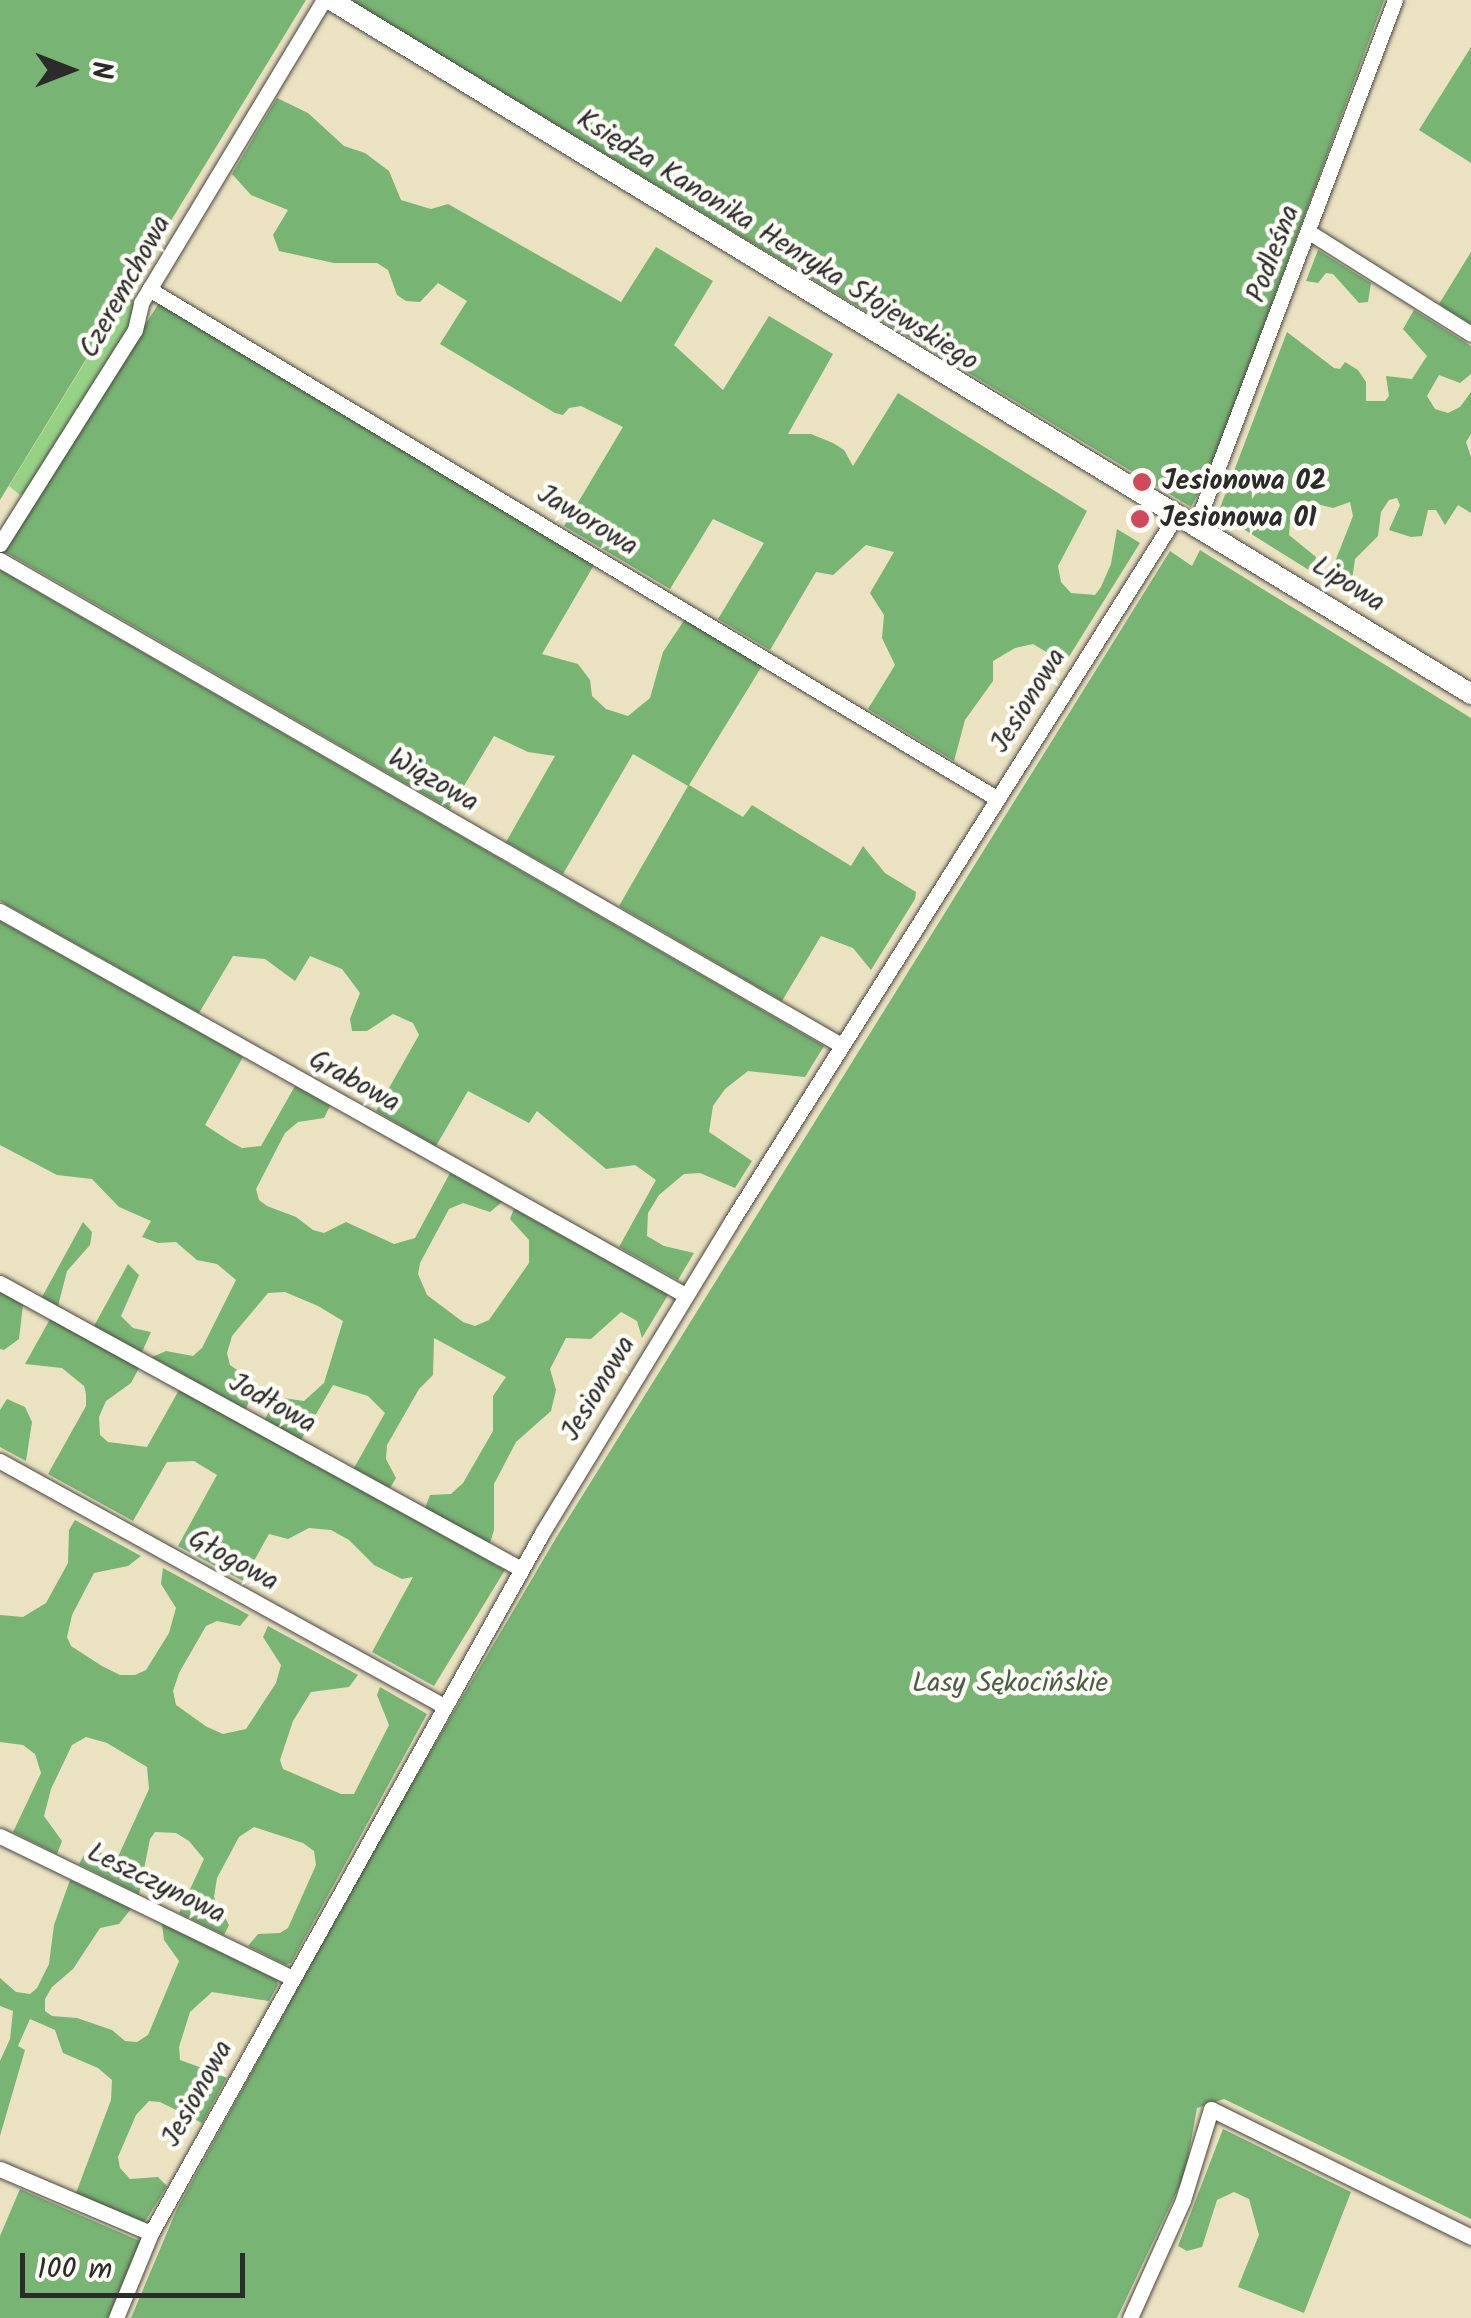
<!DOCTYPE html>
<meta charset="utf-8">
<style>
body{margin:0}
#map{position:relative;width:1471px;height:2318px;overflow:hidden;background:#ebe2c1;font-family:Kalam,sans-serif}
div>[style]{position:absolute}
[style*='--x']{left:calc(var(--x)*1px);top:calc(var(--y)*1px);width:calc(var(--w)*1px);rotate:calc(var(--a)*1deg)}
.green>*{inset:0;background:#96d286}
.forest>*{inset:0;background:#78b473}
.roads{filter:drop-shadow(0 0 2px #484642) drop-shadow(0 0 2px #484642)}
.minor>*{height:15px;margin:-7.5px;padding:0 7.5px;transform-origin:7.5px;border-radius:7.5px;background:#fff}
.tertiary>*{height:20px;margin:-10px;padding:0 10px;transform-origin:10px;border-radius:10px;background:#fff}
.dots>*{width:28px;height:28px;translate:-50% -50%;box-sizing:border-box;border:5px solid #fdfcf7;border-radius:50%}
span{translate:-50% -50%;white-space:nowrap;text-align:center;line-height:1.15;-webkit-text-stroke:9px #fdfcf7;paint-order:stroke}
.street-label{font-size:28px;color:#2b2b2b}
.poi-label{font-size:28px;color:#2b2b2b;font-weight:700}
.left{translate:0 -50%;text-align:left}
.park-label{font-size:28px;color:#4b5d46}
.north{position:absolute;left:20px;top:20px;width:100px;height:100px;-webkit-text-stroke:8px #fdfcf7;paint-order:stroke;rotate:90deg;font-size:28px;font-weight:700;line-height:40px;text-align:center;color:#2b2b2b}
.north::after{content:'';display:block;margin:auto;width:35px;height:45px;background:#2b2b2b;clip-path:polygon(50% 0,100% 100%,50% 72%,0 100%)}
.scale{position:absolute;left:20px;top:2253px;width:225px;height:45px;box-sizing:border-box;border:5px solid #2b2b2b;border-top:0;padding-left:12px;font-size:30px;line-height:35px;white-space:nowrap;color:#2b2b2b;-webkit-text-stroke:8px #fdfcf7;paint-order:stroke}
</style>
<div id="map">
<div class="green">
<div style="clip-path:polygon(125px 297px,136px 301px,129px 331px,26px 493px,20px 495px,9px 486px)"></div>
</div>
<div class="forest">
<div style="clip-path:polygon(0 0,306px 0,0 500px)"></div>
<div style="clip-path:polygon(349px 0,1384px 0,1210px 472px,1191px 507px)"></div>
<div style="clip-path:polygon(1471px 47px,1471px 163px,1419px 130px)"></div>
<div style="clip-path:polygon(277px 98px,308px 113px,344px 146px,365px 153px,389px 171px,401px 200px,431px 209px,448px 204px,621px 302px,656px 247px,713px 281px,674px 345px,723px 390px,769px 316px,833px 354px,788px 434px,811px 434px,833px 443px,844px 450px,853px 466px,898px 393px,1087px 511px,1058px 566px,1061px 582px,1071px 593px,1095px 595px,1101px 587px,1111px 564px,1117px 529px,1140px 543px,1065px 663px,1033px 644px,1015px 648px,993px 661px,993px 681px,965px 720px,954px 761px,868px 709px,895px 665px,882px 638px,884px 615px,870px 593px,894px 552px,866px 545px,833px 575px,816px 572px,770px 650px,718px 619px,764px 543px,713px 519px,670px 589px,564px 526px,623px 427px,581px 406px,569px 408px,563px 415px,555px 413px,440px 344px,467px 301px,438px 283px,420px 302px,406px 301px,397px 295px,388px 270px,377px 263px,334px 263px,279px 251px,273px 235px,288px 210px,251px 195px,232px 174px)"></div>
<div style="clip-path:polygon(1318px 250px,1371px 283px,1368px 302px,1359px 303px,1333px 274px,1326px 273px,1318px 283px,1306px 281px)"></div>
<div style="clip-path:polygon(1471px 252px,1471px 324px,1439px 304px)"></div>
<div style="clip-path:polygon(159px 303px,594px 565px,542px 654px,578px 664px,590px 680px,592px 696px,606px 709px,628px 716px,650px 698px,663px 652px,685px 619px,762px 666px,689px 785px,743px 817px,752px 805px,851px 866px,863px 846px,885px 873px,916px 892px,915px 899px,871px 970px,853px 948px,821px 936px,782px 1001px,619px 906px,688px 786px,633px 754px,563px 874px,506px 842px,555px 756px,528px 752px,494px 736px,450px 809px,2px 550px)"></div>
<div style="clip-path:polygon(1414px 310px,1471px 346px,1471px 374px,1460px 383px,1439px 375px,1427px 396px,1435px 409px,1448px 413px,1460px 407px,1471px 392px,1471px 434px,1466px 442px,1471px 457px,1471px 513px,1458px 505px,1445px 525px,1436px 510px,1428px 510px,1422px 536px,1411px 537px,1389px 530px,1400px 505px,1397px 498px,1389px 500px,1381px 512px,1378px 536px,1355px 559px,1352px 580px,1344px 592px,1327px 582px,1353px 516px,1350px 502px,1333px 508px,1309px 502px,1290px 522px,1289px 535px,1316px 557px,1312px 572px,1218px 513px,1287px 332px,1334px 368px,1340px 369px,1345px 362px,1358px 370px,1366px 382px,1366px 401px,1385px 401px,1389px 396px,1386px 376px,1412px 379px,1427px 356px,1403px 329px)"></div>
<div style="clip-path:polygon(1200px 550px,1471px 718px,1471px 2219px,1224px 2099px,1197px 2108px,1185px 2174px,1117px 2318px,131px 2318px,177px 2209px,379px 1839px,556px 1538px,1170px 551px,1192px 566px)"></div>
<div style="clip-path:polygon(0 570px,824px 1046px,805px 1077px,748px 1071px,725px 1089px,713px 1106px,709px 1132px,752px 1161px,735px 1188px,700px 1173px,684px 1174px,659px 1195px,648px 1213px,647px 1236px,664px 1246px,694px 1253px,678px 1280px,619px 1247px,656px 1180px,635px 1165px,606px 1169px,537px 1111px,529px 1123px,468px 1091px,436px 1146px,376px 1111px,419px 1035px,413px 1023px,393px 1014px,367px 1031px,352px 1031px,350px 1019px,360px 993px,342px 969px,310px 956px,295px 981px,265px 959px,233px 956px,199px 1013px,0 901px)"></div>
<div style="clip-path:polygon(0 921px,243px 1057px,205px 1125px,231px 1142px,242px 1148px,261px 1146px,295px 1086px,330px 1106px,324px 1118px,298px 1122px,285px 1133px,256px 1189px,259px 1200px,267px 1206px,296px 1217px,313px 1230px,324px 1233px,346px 1222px,394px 1244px,415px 1238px,450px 1173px,502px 1202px,490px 1212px,463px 1203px,449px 1209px,420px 1263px,418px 1274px,427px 1295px,463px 1322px,475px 1326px,489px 1320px,529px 1263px,529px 1240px,510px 1219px,514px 1209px,668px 1295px,642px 1338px,637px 1321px,621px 1312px,591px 1339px,566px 1338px,550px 1369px,556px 1390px,551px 1411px,516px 1442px,494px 1484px,494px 1530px,490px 1543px,425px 1508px,430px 1495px,451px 1494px,463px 1483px,493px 1431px,493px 1396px,506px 1377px,434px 1338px,433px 1375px,419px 1389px,387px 1445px,386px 1459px,396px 1478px,390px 1488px,354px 1468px,385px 1413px,368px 1396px,333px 1385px,301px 1440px,265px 1419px,274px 1403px,284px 1398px,304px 1401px,324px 1383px,343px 1321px,318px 1306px,285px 1292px,268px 1293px,232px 1336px,227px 1353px,230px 1365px,256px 1383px,246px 1409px,152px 1357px,166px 1351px,193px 1356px,202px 1348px,236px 1280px,217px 1264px,197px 1260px,176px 1242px,158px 1243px,142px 1237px,151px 1221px,119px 1207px,92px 1179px,57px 1175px,0 1145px)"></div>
<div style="clip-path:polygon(83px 1222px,92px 1232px,90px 1245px,67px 1271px,58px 1306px,42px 1297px)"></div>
<div style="clip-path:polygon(128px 1264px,139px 1275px,121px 1316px,133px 1328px,151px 1332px,142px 1352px,94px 1326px)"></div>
<div style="clip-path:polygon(0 1292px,23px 1305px,19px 1339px,4px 1350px,0 1349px)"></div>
<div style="clip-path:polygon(50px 1319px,139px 1368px,131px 1383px,106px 1401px,99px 1417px,100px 1435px,108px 1442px,147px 1447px,179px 1390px,505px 1570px,434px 1686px,372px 1652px,413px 1577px,402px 1579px,374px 1565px,349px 1540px,331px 1530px,309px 1528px,288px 1539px,269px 1534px,243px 1581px,178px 1546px,217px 1475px,194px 1461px,167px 1462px,133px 1521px,48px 1474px,86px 1406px,86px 1394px,84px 1386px,62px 1368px,25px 1364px)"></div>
<div style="clip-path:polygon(7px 1399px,25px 1407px,32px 1422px,26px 1461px,0 1447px,0 1410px)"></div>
<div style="clip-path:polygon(75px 1520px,141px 1556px,128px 1566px,94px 1573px,72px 1615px,67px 1637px,71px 1646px,102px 1666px,120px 1675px,135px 1675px,146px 1670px,169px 1633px,176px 1608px,161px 1584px,163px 1568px,249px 1615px,240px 1626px,217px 1621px,206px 1626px,179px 1673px,173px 1691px,176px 1705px,207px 1727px,223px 1734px,246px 1729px,276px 1683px,281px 1665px,263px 1637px,268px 1626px,358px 1675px,349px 1687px,311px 1692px,293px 1721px,280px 1760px,283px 1769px,341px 1794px,354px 1794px,389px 1725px,377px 1695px,380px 1687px,427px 1714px,291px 1963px,286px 1965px,248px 1946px,258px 1934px,280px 1933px,288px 1928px,316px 1865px,314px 1851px,303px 1843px,254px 1827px,239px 1837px,217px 1878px,214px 1897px,229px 1925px,224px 1935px,179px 1913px,204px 1859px,189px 1841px,176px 1833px,155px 1832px,150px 1839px,139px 1894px,79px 1864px,84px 1855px,96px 1851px,117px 1859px,149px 1789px,147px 1767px,107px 1743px,86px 1737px,72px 1745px,51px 1789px,44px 1816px,62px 1841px,57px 1854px,13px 1832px,41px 1773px,35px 1754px,23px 1745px,0 1742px,0 1615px,23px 1617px,46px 1603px,68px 1563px,69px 1530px)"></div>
<div style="clip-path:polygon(70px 1880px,131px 1909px,119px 1924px,100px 1928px,73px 1969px,52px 1987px,45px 1999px,45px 2011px,52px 2016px,77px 2018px,112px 2030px,125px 2041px,137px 2042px,148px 2035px,179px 1961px,164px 1940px,162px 1924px,277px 1980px,278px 1985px,269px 2001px,212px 1992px,190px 2012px,179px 2047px,180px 2060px,227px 2077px,202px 2123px,160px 2102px,149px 2101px,136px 2115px,118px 2157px,120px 2168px,130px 2179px,158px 2177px,167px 2186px,144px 2223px,76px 2193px,111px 2100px,112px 2080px,98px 2068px,63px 2053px,55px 2030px,30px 2019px,18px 2046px,25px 2050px,0 2136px,0 2061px,10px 2039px,13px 2011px,0 2006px,0 1978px,16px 1992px,30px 1994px,37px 1988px,49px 1964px,54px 1925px)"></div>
<div style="clip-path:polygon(1223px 2129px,1351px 2192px,1304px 2313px,1238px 2287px,1259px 2235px,1249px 2199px,1234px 2192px,1217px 2200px,1202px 2247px,1187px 2251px,1178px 2246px)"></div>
<div style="clip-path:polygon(20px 2189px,140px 2241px,108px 2318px,0 2318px,0 2236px)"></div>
</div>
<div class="roads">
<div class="minor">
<div style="--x:1309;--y:232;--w:191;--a:32.2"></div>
<div style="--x:149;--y:289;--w:988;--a:31"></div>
<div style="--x:1196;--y:525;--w:561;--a:-69.24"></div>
<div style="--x:0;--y:544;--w:253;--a:-57.8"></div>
<div style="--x:135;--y:330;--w:28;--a:-77"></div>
<div style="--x:141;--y:303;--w:354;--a:-58.9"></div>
<div style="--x:0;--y:560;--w:971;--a:29.97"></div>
<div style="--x:0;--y:911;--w:785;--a:29.27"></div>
<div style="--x:0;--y:1283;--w:594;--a:28.76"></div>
<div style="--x:0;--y:1461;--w:505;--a:28.9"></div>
<div style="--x:0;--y:1836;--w:322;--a:25.9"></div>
<div style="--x:0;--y:2169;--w:164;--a:23"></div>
<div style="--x:116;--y:2318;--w:92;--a:-67.6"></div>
<div style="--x:151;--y:2233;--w:802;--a:-60.81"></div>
<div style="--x:542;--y:1533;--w:364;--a:-58.7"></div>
<div style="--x:731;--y:1222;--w:837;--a:-57.79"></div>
<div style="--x:1130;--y:2318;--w:129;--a:-65.8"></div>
<div style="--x:1183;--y:2200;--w:95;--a:-72.9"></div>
<div style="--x:1211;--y:2109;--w:290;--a:26.2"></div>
</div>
<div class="tertiary">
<div style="--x:331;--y:0;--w:1335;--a:31.33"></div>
</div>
</div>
<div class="dots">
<div style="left:1142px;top:482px;background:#d1495b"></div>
<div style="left:1140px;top:519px;background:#d1495b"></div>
</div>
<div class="street-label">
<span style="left:777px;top:241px;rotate:32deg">Księdza Kanonika Henryka Słojewskiego</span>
<span style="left:1274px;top:254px;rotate:-69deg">Podleśna</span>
<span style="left:126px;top:287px;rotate:-61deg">Czeremchowa</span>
<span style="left:587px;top:521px;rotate:31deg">Jaworowa</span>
<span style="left:1348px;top:585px;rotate:32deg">Lipowa</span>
<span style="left:1029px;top:701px;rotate:-58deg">Jesionowa</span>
<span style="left:433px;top:781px;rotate:30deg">Wiązowa</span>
<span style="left:354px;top:1082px;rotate:29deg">Grabowa</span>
<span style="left:599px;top:1389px;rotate:-59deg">Jesionowa</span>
<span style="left:272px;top:1404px;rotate:29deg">Jodłowa</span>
<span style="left:233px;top:1561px;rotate:29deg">Głogowa</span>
<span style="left:156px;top:1884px;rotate:26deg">Leszczynowa</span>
<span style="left:198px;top:2094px;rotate:-61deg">Jesionowa</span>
</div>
<div class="poi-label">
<span class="left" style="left:1162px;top:482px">Jesionowa 02</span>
<span class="left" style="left:1160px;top:519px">Jesionowa 01</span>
</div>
<div class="park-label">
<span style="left:1010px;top:1684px">Lasy Sękocińskie</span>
</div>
<div class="north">N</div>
<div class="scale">100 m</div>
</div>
